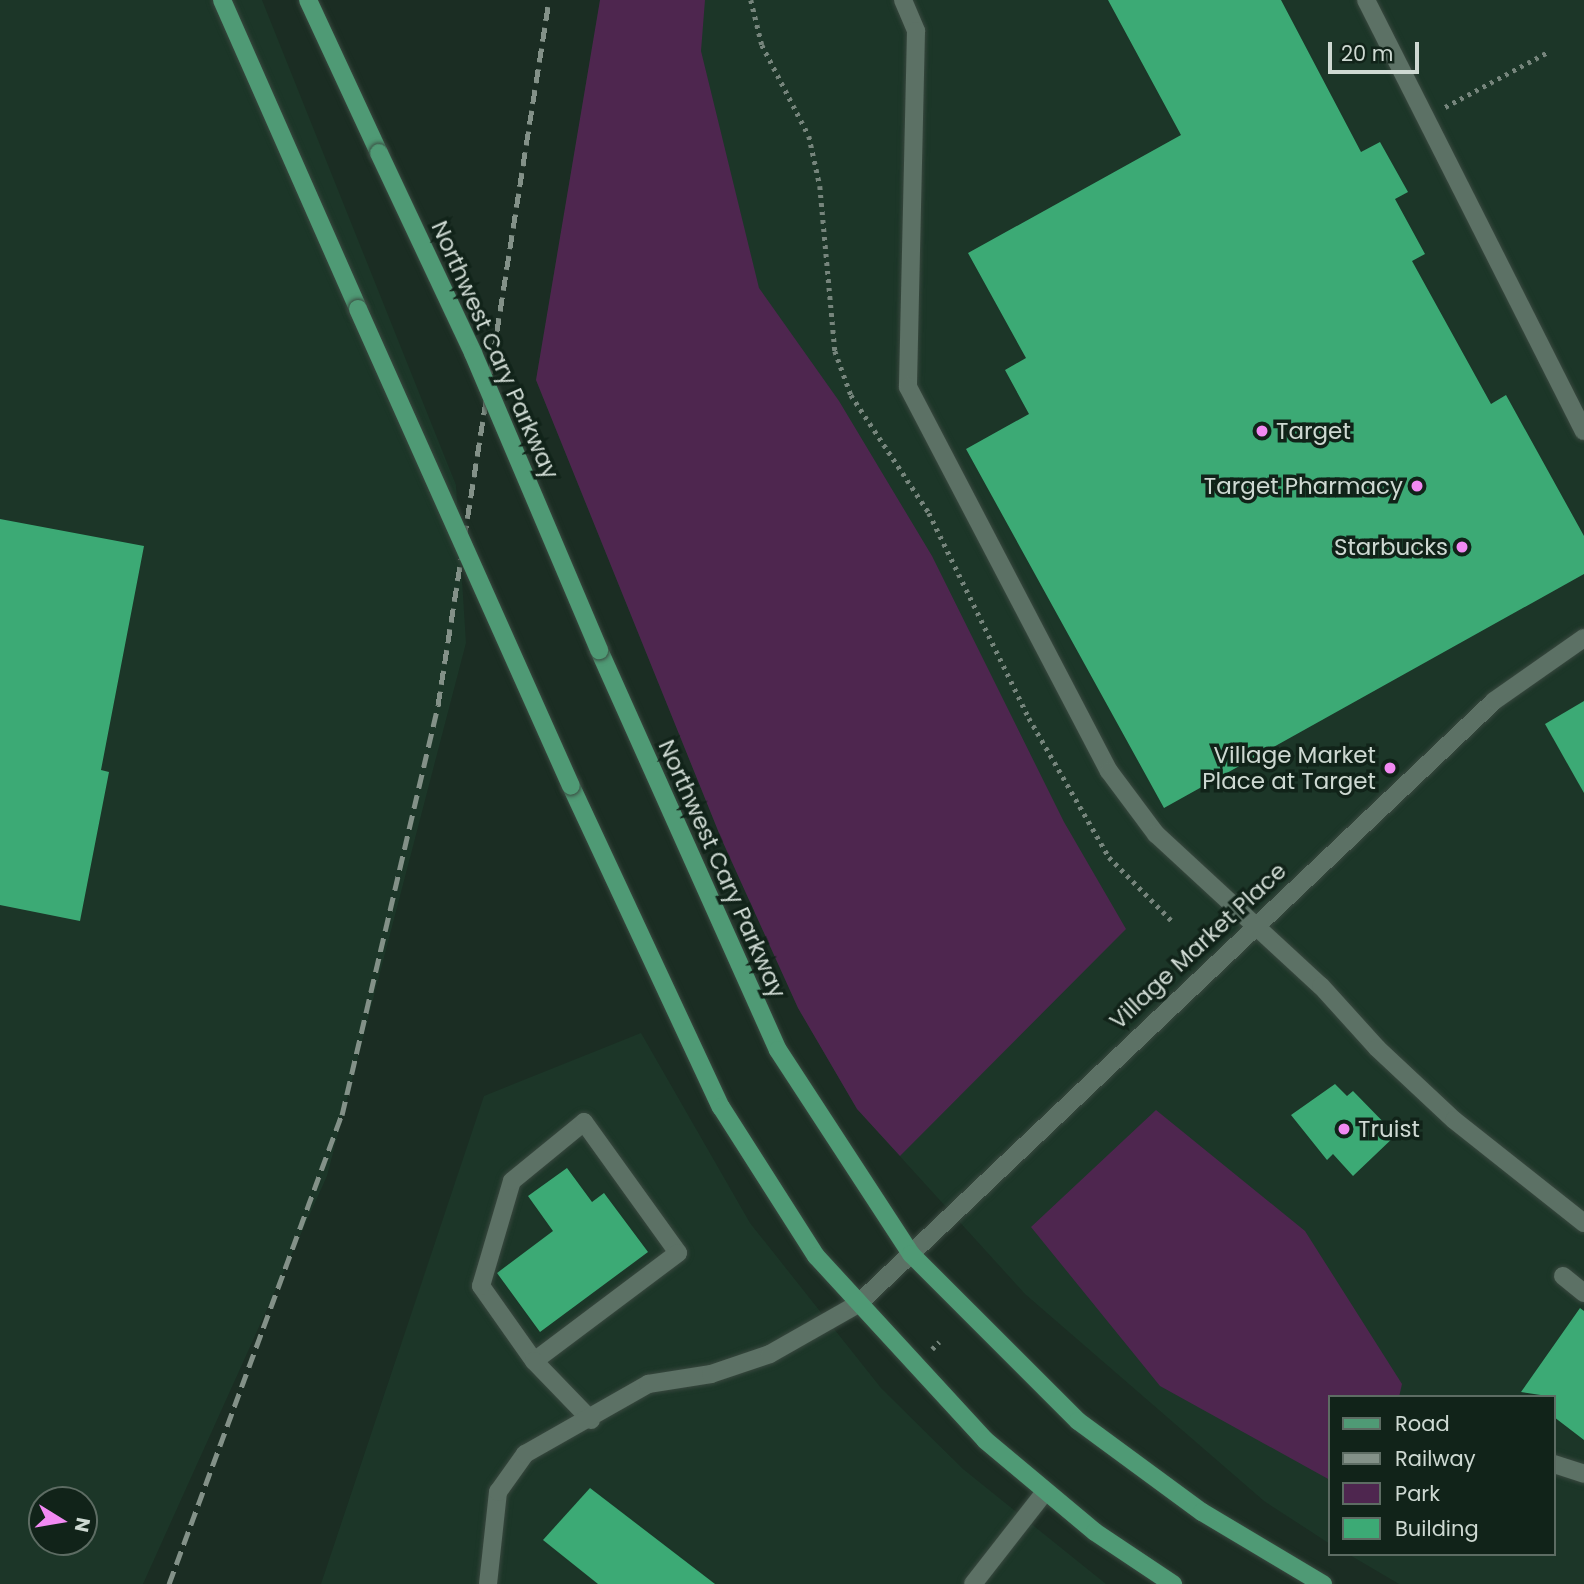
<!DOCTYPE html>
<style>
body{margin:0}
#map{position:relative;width:1584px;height:1584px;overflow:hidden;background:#1b2d23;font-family:Poppins,sans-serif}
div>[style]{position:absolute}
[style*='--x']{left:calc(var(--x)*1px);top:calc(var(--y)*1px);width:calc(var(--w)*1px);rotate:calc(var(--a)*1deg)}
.built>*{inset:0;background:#1c3628}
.green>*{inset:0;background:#4e264f}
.building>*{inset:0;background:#3caa75}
.path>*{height:4.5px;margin-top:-2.25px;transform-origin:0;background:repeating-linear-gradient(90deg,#76857c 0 3.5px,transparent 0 8.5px)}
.roads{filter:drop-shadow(0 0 2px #39483f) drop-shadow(0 0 2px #39483f)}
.lane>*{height:18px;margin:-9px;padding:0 9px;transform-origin:9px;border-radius:9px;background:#5c7165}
.street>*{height:18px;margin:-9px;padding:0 9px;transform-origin:9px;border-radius:9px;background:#5c7165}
.primary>*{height:18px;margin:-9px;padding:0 9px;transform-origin:9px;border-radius:9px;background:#4f9a75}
.rail>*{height:5px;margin-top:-2.5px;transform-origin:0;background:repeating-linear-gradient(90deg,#839188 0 14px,transparent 0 21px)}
.bridges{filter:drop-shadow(0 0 2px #39483f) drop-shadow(0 0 2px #39483f)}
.primary-bridge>*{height:18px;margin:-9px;padding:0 9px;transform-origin:9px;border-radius:9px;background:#4f9a75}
.dots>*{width:19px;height:19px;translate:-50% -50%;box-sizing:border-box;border:4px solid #112319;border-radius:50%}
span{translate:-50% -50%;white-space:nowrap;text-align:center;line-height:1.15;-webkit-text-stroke:7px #112319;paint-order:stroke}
.street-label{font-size:23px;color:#ced9d2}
.poi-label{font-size:23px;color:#ced9d2}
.left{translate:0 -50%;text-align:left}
.right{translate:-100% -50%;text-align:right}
.legend{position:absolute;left:1328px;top:1395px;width:228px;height:161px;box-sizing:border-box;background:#112319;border:2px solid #5d6c63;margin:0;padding:9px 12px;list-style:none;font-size:21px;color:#ced9d2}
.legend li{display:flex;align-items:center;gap:14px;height:35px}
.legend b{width:35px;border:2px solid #5d6c63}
.north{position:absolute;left:28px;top:1486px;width:70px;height:70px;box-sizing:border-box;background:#112319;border:2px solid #5d6c63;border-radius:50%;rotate:101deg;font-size:19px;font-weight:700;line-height:28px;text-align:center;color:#ced9d2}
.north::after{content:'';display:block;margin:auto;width:24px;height:32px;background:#f28af3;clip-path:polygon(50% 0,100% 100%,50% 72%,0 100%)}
.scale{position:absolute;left:1328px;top:42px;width:91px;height:32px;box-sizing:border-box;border:4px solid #ced9d2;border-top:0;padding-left:9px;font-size:21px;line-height:24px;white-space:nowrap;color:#ced9d2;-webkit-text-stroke:5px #112319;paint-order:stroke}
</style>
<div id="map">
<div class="built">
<div style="clip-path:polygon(evenodd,0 0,262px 0,456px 485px,466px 643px,327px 1176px,143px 1584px,0 1584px,0 0,42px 1500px,84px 1500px,84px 1542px,42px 1542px,42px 1500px)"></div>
<div style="clip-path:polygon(600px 0,1584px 0,1584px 1584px,1399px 1584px,1348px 1554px,1554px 1554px,1554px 1397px,1330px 1397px,1330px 1544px,1264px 1501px,1025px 1294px,857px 1109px,798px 1008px,721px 838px,536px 380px)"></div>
<div style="clip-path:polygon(641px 1033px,750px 1223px,881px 1388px,963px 1469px,1106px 1584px,321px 1584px,484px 1096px)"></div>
</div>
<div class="green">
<div style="clip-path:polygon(600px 0,705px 0,701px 51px,759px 288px,839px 401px,932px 556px,1064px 822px,1126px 929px,900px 1156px,857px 1109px,798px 1008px,721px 838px,536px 380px)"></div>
<div style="clip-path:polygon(1156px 1110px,1305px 1231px,1402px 1384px,1399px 1397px,1330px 1397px,1330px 1480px,1160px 1386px,1031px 1227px)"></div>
</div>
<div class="building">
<div style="clip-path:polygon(1108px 0,1281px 0,1361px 152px,1380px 142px,1408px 192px,1395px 199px,1425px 254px,1412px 261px,1491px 404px,1506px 395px,1584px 536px,1584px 574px,1164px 808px,966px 449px,1029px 414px,1005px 370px,1026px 358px,968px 253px,1181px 135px)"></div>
<div style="clip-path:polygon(0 519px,144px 546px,101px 770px,109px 772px,80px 921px,0 905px)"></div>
<div style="clip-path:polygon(1584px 701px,1584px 793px,1545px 724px)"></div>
<div style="clip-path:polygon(1335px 1084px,1347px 1096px,1353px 1091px,1396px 1135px,1353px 1176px,1333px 1154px,1327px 1160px,1291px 1115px)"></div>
<div style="clip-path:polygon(567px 1168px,592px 1202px,604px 1193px,648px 1252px,540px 1332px,497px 1273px,553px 1231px,528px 1196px)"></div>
<div style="clip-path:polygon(1580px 1308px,1584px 1311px,1584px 1440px,1554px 1417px,1554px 1397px,1521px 1392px)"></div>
<div style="clip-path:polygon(590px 1488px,715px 1584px,598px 1584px,543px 1540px)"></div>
</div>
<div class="path">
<div style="--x:751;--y:0;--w:46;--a:76.3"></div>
<div style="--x:762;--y:45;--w:102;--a:62.7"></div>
<div style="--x:809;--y:136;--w:51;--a:77.6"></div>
<div style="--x:820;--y:186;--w:166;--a:84.8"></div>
<div style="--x:835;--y:351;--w:47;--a:70"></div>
<div style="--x:851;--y:395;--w:141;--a:56.5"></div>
<div style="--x:929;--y:513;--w:228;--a:64"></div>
<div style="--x:1029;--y:718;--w:160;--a:60.1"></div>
<div style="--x:1109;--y:857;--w:93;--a:45.4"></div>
<div style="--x:1445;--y:107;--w:115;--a:-28.1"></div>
<div style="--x:932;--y:1349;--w:10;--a:-45"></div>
</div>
<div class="roads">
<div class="lane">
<div style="--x:903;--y:0;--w:34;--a:67"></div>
<div style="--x:916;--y:31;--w:356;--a:91.3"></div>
<div style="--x:908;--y:387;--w:433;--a:62.4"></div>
<div style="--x:1109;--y:771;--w:79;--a:53.3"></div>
<div style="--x:1156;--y:834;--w:224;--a:42.7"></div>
<div style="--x:1321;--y:986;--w:84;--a:47.9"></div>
<div style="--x:1377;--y:1048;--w:105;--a:43.1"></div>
<div style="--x:1454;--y:1120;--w:166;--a:38.4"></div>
<div style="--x:1366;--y:0;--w:483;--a:63.2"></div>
<div style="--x:1563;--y:1276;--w:27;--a:39"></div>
<div style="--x:534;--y:1361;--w:92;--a:-125.2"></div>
<div style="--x:481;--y:1286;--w:109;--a:-73.6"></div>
<div style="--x:512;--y:1181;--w:93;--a:-39.3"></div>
<div style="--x:584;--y:1122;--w:161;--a:54.3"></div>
<div style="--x:678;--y:1253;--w:180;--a:143.1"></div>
<div style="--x:534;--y:1361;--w:82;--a:46"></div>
<div style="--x:1554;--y:1464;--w:32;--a:18"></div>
<div style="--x:488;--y:1584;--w:93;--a:-83.8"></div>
<div style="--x:498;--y:1492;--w:47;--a:-54.6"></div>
<div style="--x:525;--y:1454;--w:142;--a:-29.6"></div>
<div style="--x:648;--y:1384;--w:64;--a:-9"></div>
<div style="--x:711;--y:1374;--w:62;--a:-18.7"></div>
<div style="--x:770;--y:1354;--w:101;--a:-29.6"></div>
<div style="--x:973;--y:1584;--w:115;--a:-52"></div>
</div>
<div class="street">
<div style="--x:858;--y:1304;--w:876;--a:-43.47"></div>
<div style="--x:1494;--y:701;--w:110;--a:-35"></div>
</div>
<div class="primary">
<div style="--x:222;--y:0;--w:338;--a:66.2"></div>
<div style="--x:308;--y:0;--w:169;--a:65.1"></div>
<div style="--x:599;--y:650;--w:438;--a:65.9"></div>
<div style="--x:778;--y:1050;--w:244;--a:56.9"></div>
<div style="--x:911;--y:1254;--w:236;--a:45"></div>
<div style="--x:1078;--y:1421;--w:154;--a:36.3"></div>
<div style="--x:1202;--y:1512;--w:141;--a:30.8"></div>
<div style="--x:571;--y:786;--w:354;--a:65"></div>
<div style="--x:721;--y:1107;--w:177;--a:57.5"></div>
<div style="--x:816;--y:1256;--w:250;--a:47.4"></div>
<div style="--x:985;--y:1440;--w:143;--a:39.9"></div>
<div style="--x:1095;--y:1532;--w:94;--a:33.7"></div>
</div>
</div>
<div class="rail">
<div style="--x:169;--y:1584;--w:500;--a:-69.8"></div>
<div style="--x:342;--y:1115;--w:421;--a:-76.8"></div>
<div style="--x:438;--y:705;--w:714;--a:-81.05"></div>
</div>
<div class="bridges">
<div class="primary-bridge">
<div style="--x:379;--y:153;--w:221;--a:64.8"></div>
<div style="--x:473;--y:353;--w:323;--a:67"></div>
<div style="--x:358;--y:309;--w:522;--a:65.94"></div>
</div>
</div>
<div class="dots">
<div style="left:1262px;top:431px;background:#f28af3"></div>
<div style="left:1417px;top:486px;background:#f28af3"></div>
<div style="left:1462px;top:547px;background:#f28af3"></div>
<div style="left:1390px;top:768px;background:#f28af3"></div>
<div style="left:1344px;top:1129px;background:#f28af3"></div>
</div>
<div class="street-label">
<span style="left:495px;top:350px;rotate:66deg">Northwest Cary Parkway</span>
<span style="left:722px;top:869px;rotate:66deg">Northwest Cary Parkway</span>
<span style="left:1198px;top:946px;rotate:-43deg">Village Market Place</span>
</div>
<div class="poi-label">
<span class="left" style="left:1276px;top:431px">Target</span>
<span class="right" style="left:1403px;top:486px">Target Pharmacy</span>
<span class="right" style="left:1448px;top:547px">Starbucks</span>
<span class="right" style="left:1376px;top:768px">Village Market<br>Place at Target</span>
<span class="left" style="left:1358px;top:1129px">Truist</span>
</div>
<ul class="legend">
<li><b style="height:9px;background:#4f9a75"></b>Road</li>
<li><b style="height:9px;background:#839188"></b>Railway</li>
<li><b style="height:19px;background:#4e264f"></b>Park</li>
<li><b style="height:19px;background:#3caa75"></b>Building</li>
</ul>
<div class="north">N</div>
<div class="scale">20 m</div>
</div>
